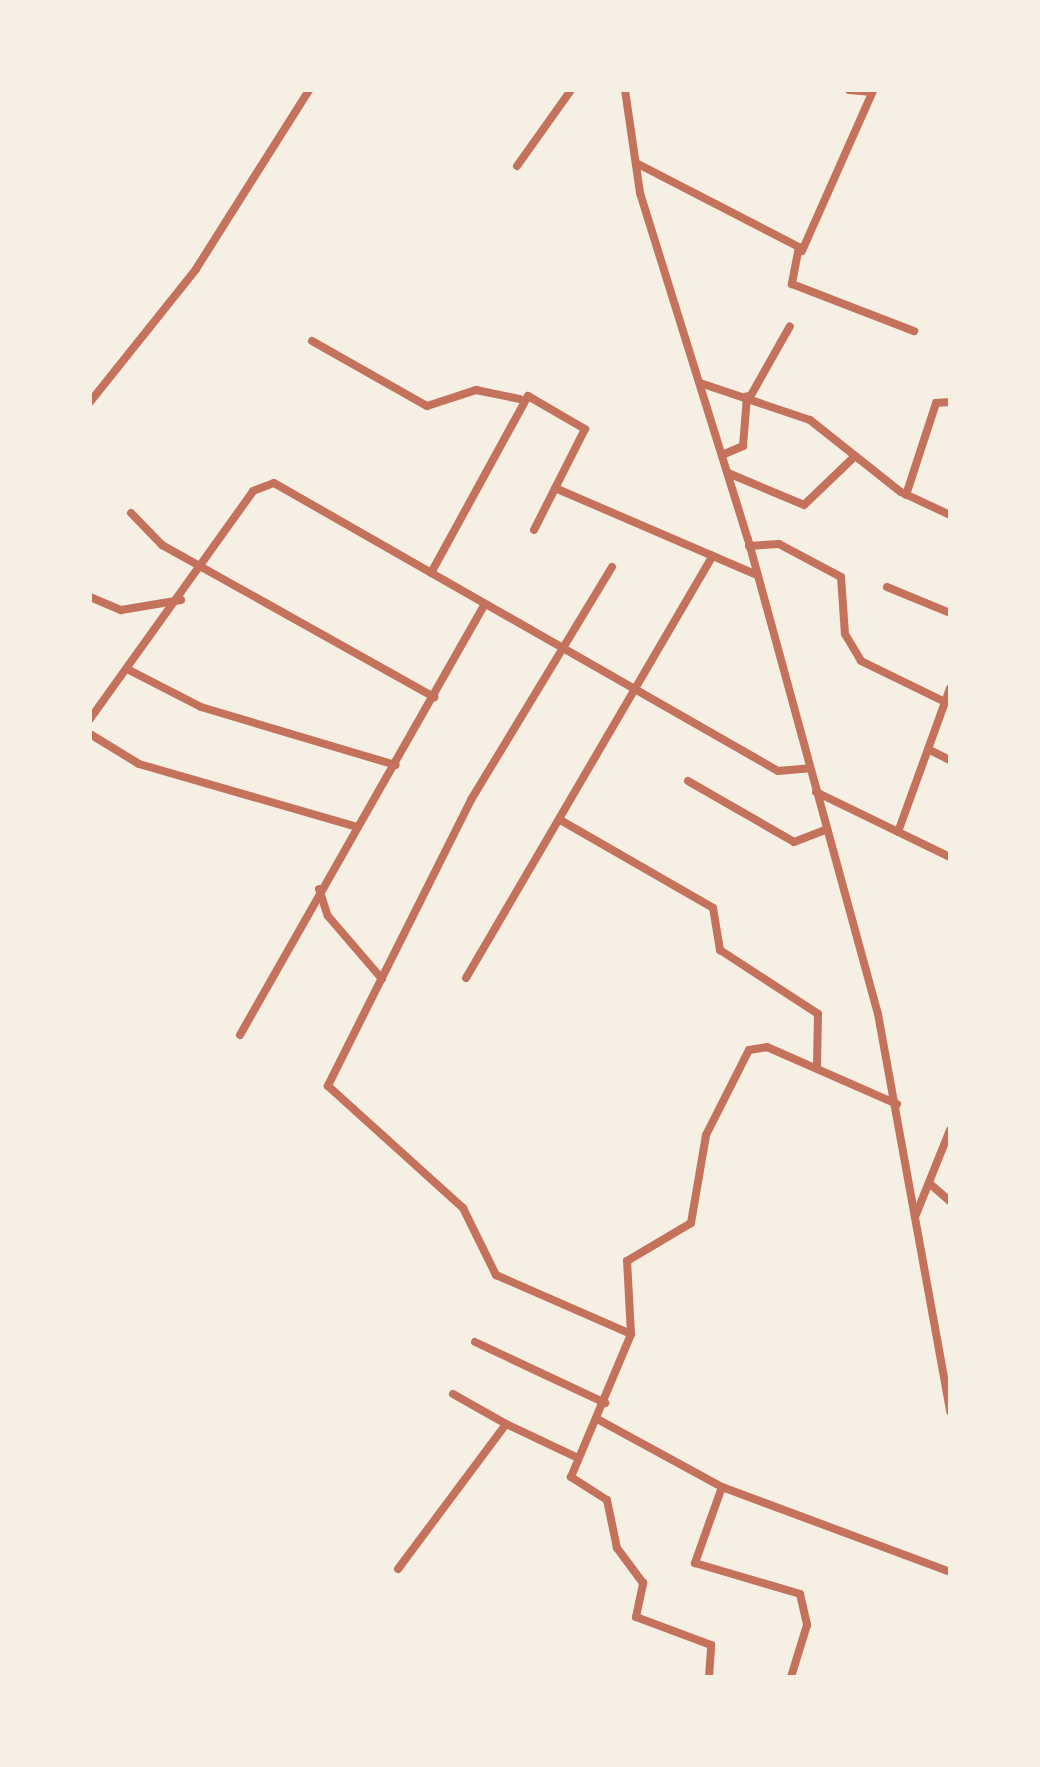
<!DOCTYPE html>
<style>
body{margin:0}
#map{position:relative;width:1040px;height:1767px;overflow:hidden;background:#f6efe4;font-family:Signika,sans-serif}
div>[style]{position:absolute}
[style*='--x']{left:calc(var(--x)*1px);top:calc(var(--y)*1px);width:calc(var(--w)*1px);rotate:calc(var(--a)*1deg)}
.minor>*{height:8px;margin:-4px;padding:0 4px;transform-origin:4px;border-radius:4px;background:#c5725c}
span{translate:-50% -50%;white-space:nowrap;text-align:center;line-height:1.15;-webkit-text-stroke:10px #f6efe4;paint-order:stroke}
.frame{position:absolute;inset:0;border:92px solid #f6efe4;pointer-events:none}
</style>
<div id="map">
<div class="minor">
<div style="--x:625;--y:90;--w:104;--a:81.7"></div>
<div style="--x:640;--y:193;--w:362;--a:72.7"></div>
<div style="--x:748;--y:539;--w:492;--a:74.7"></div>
<div style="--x:878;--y:1014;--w:404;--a:79.7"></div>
<div style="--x:849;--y:90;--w:23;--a:5"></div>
<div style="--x:638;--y:164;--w:181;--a:27.3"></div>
<div style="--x:799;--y:247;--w:38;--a:101"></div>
<div style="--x:792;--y:284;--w:131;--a:21.1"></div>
<div style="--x:517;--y:166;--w:93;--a:-54.6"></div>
<div style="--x:802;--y:251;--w:175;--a:-66.1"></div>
<div style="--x:312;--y:341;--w:132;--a:29.5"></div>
<div style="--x:427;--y:406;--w:52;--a:-18.1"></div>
<div style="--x:476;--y:390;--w:45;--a:11.6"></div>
<div style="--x:700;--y:383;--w:116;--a:18.6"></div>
<div style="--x:810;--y:420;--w:116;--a:38.4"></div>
<div style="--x:901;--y:492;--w:54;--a:25.1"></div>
<div style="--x:750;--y:397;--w:81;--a:-60.6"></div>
<div style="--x:90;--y:402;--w:170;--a:-51.4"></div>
<div style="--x:196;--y:269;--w:212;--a:-57.7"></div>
<div style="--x:722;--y:455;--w:23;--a:-23"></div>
<div style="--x:743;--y:446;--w:50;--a:-85.4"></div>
<div style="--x:728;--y:473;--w:82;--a:22.8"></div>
<div style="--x:804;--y:505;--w:69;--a:-43.8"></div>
<div style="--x:555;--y:488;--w:220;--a:23.3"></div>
<div style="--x:906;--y:495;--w:97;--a:-71.9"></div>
<div style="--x:936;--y:403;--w:14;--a:-4"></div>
<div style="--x:131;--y:513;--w:45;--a:45.9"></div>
<div style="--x:162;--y:545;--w:312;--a:29.2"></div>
<div style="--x:749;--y:546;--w:30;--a:-4"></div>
<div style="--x:779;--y:544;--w:70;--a:28"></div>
<div style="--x:841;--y:577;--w:57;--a:86"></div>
<div style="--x:845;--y:634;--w:31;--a:59"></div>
<div style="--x:861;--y:661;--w:93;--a:26"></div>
<div style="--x:612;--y:567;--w:272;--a:121.2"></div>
<div style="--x:471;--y:800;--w:320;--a:116.6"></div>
<div style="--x:328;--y:1086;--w:182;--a:42.1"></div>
<div style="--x:463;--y:1208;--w:75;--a:63.8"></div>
<div style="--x:496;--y:1275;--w:147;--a:23.6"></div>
<div style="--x:431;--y:573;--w:202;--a:-61.3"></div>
<div style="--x:528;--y:396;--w:66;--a:30.1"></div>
<div style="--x:585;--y:429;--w:113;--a:116.8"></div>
<div style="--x:887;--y:587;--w:68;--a:22.4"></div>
<div style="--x:90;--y:597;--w:34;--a:23"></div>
<div style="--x:121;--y:610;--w:61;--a:-9.5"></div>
<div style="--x:129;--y:670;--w:81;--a:27.2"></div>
<div style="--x:201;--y:707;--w:203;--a:16.6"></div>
<div style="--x:90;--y:719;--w:280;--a:-54.4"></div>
<div style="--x:253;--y:491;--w:22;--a:-21"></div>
<div style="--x:274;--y:483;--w:580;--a:29.74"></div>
<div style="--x:778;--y:771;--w:32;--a:-5"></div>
<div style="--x:90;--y:734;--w:57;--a:31.5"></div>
<div style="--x:139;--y:764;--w:224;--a:16.1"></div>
<div style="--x:928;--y:749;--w:25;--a:27"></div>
<div style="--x:688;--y:781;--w:122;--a:29.9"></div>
<div style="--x:794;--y:842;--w:34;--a:-21"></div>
<div style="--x:816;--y:792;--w:149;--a:25.9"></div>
<div style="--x:562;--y:821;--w:174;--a:29.9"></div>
<div style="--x:713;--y:908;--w:43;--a:80.5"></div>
<div style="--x:720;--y:950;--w:117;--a:33.1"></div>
<div style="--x:818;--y:1014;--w:52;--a:91.1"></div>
<div style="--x:898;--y:832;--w:153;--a:-70.1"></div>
<div style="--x:319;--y:889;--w:28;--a:72"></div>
<div style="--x:328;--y:916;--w:83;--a:49.4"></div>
<div style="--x:466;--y:978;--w:489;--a:-59.7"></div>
<div style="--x:240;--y:1035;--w:494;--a:-60.4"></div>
<div style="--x:929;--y:1183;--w:28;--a:41"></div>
<div style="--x:915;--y:1217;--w:94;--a:-68.1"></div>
<div style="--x:475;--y:1342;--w:144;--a:25.1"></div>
<div style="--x:453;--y:1394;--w:61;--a:29.5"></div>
<div style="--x:599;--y:1420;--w:140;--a:28.6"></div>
<div style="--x:722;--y:1487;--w:243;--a:20.4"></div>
<div style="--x:722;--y:1487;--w:81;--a:109.6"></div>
<div style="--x:695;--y:1563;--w:109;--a:16.4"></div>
<div style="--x:800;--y:1594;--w:32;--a:77"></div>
<div style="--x:807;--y:1625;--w:54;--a:107.1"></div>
<div style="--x:398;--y:1569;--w:181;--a:-53.3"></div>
<div style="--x:506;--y:1424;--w:80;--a:25.3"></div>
<div style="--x:709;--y:1677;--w:32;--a:-86"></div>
<div style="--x:711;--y:1645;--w:80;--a:-159.5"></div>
<div style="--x:636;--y:1617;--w:35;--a:-78"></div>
<div style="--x:643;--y:1583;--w:44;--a:-126.6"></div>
<div style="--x:617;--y:1548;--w:49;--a:-101.8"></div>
<div style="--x:607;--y:1500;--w:43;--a:-147.4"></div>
<div style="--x:571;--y:1477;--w:155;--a:-67.2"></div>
<div style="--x:631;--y:1334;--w:73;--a:-93.1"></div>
<div style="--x:627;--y:1261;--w:74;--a:-30.7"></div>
<div style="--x:691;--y:1223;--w:89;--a:-80.3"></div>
<div style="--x:706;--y:1135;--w:95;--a:-63.2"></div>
<div style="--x:749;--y:1050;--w:18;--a:-9"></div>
<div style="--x:767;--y:1047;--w:142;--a:23.7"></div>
</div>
<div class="frame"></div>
</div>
